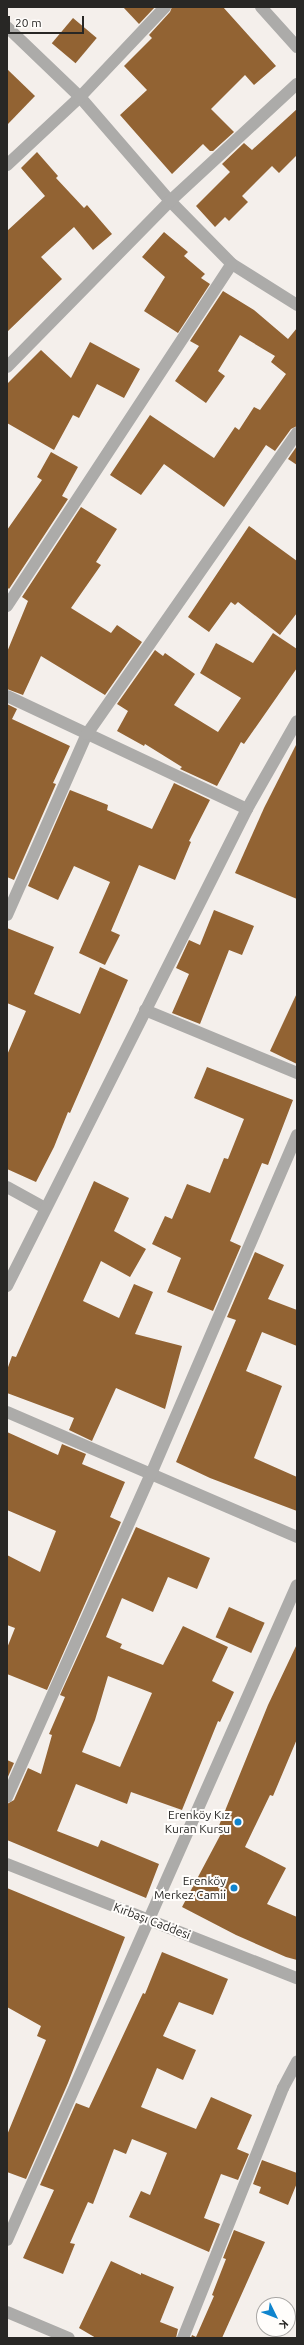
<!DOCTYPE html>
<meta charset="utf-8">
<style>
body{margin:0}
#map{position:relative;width:304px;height:2345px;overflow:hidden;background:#f4efeb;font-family:Ubuntu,sans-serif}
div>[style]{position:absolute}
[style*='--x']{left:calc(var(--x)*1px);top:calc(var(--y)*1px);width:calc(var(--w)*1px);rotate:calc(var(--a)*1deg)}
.building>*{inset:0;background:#926333;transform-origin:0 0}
.street>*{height:12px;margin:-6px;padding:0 6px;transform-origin:6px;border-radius:6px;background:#acaba9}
.dots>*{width:11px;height:11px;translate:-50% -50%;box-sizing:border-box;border:2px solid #fffdfb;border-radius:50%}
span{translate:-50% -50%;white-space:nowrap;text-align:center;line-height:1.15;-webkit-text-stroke:4px #fffdfb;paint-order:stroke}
.poi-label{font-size:12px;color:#282725}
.right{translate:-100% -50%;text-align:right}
.street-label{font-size:12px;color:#282725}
.frame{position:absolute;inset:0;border:8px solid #282725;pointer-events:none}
.north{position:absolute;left:256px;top:2297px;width:40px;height:40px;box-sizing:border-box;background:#fffdfb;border:1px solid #a9a7a5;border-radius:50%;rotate:133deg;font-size:11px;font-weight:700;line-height:16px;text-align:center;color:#282725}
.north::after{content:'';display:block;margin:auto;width:14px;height:18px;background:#1084cd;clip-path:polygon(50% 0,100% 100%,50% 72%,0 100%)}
.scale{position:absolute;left:8px;top:16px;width:76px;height:18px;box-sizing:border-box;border:2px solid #282725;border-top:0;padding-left:5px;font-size:12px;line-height:14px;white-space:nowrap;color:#282725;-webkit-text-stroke:3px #fffdfb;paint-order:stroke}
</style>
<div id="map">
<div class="building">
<div style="clip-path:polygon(123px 7px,155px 7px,139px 24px)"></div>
<div style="clip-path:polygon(172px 7px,223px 7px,276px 66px,254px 85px,245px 75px,211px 109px,234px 132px,213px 151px,210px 151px,203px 144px,172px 174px,120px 115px,147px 90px,124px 66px,152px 38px,149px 35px,170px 12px)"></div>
<div style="left:73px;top:18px;width:31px;height:33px;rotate:40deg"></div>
<div style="clip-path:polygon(7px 69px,35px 96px,7px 125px)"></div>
<div style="clip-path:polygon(297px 109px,297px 155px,279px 173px,272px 166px,242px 196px,248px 202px,229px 221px,225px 217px,215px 227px,196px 206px,230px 172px,222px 164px,244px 143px,252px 150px)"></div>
<div style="clip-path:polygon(37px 152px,58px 176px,56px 178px,84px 208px,87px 205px,112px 234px,93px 250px,74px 227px,41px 257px,62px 279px,7px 332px,7px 231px,45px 196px,21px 168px)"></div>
<div style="clip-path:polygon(164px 232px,188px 252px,184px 256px,205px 274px,201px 278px,210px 284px,178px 333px,144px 311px,165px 277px,142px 257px)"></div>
<div style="clip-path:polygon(223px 291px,254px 310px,288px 339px,297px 328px,297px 426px,291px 429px,275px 451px,266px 445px,224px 507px,164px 464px,141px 495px,110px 475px,150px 415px,214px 458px,235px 427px,239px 430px,254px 407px,260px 410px,286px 374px,271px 362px,275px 356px,240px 335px,218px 371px,225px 376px,206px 403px,175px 381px,199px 346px,190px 341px)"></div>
<div style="clip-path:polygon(90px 342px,140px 369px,124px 398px,97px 384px,79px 418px,73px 415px,54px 450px,7px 423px,7px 384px,41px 350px,71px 378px)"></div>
<div style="clip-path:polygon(297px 446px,297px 465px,288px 459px)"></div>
<div style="clip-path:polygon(51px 452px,78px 467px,62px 496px,68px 499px,9px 589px,7px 587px,7px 530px,42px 480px,37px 477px)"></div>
<div style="clip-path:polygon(81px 507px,117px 529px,96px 562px,101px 565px,71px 608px,111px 633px,117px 625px,142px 642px,105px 695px,41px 656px,23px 695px,7px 689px,7px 652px,28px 601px,22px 597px)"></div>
<div style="clip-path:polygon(249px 526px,297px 561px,297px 613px,280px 635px,238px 602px,235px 605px,231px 602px,209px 632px,188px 617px)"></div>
<div style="clip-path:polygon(273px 633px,297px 649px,297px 668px,244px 744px,241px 742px,217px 786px,180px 769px,182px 767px,145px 744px,144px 746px,117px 731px,128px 711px,117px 704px,155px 650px,163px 656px,165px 653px,195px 674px,174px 705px,218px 732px,241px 698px,200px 673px,216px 643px,253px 663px)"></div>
<div style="clip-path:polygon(7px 704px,17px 709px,12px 719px,70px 746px,53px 783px,56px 784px,14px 880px,7px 877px)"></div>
<div style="clip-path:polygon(297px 743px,297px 899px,235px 873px,264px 808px)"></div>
<div style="clip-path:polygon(174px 783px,210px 800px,189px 841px,191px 842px,175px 880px,139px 865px,111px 931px,120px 935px,105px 965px,79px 953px,110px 882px,74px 866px,58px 900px,28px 886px,70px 790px,108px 805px,107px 810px,152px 829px)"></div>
<div style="clip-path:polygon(214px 910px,254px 926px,242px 955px,229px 950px,200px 1024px,172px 1013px,189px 974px,176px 968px,189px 940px,200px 945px)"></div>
<div style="clip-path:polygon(7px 928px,54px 947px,34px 994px,80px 1014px,100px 967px,128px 980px,70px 1113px,68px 1112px,54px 1147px,36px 1182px,7px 1169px,7px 1055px,26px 1011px,7px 1003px)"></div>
<div style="clip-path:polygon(297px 993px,297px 1064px,270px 1051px)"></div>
<div style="clip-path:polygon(207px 1067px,293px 1100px,268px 1165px,262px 1163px,230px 1241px,241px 1246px,213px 1311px,167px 1292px,181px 1258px,152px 1244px,165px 1216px,172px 1219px,187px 1184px,210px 1193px,224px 1158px,228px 1159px,244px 1119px,194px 1098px)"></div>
<div style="clip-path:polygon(94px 1181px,129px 1198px,114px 1231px,146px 1249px,130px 1277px,101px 1261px,83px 1301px,119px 1318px,134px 1284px,153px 1292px,135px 1334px,182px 1346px,165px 1409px,116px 1388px,92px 1441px,69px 1430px,74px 1418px,7px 1393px,7px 1370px,12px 1356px,16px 1357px)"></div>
<div style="clip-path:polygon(255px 1252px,284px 1265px,268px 1299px,297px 1310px,297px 1346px,262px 1332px,246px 1371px,282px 1386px,254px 1458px,297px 1477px,297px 1511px,210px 1478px,176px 1462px,236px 1320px,227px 1317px)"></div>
<div style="clip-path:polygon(7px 1432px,58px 1455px,62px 1444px,86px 1454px,82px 1464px,125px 1482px,110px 1517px,121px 1522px,47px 1690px,7px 1674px,7px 1648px,15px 1628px,7px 1625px,7px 1555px,40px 1572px,56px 1531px,7px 1510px)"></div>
<div style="clip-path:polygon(evenodd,136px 1527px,210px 1558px,197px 1589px,168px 1577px,153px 1612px,122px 1598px,106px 1637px,122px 1644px,120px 1648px,163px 1665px,183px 1626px,228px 1647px,212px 1681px,234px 1692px,220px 1722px,218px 1721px,182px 1810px,131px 1792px,127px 1804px,76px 1784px,57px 1831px,98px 1847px,101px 1840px,159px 1864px,146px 1898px,7px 1840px,7px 1804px,14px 1800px,28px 1768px,41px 1774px,52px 1735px,49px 1734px,65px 1697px,60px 1695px,136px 1527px,108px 1676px,152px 1693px,120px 1767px,82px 1752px,95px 1720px,108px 1676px)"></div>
<div style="left:229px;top:1607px;width:39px;height:33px;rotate:24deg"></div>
<div style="clip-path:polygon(297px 1644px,297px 1739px,273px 1796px,270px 1795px,245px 1847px,286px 1868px,267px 1904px,297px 1917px,297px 1960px,286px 1957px,236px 1935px,182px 1907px,223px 1830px,218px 1828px,268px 1705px)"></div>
<div style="clip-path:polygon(7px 1760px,14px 1763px,7px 1779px)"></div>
<div style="clip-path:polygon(7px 1888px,125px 1937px,68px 2083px,26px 2179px,7px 2172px,7px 2135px,46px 2040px,37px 2036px,41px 2026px,7px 2007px)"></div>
<div style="clip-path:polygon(162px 1952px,228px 1979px,213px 2015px,179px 2002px,163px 2036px,196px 2050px,183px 2080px,157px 2068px,141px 2107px,196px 2129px,211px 2097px,252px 2115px,237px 2149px,249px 2154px,238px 2180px,221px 2174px,204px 2218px,220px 2224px,209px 2252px,129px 2217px,141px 2191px,150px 2195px,167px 2153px,132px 2139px,126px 2154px,114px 2149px,93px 2204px,88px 2202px,70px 2243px,75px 2244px,63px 2274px,23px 2258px,54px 2190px,40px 2185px,76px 2103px,89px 2108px,143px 1993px,145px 1994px)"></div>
<div style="clip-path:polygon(262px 2160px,297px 2173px,297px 2183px,288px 2205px,259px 2193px,261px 2187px,253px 2184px)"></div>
<div style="clip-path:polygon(234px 2230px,265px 2242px,222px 2338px,191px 2338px,192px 2335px,196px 2337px,214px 2296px,212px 2295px,226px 2259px,223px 2258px)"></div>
<div style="clip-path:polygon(111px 2261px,141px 2275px,141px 2273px,174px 2287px,160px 2322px,178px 2329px,176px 2338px,96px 2338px,79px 2328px)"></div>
</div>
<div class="street">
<div style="--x:261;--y:7;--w:54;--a:48"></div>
<div style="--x:7;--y:27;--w:101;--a:43.8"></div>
<div style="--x:80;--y:97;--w:138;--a:49.1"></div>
<div style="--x:170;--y:201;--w:88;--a:45.5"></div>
<div style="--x:232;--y:264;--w:77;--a:32.2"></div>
<div style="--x:7;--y:165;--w:100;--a:-43"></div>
<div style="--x:80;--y:97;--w:124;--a:-46.6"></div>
<div style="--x:7;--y:367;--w:233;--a:-45.5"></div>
<div style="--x:170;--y:201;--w:173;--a:-42.7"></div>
<div style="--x:7;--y:606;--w:409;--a:-56.7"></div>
<div style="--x:7;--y:696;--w:265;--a:25.2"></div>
<div style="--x:7;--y:915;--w:198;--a:-66.2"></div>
<div style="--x:87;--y:734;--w:367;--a:-55.1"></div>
<div style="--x:145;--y:1010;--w:165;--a:22.5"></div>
<div style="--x:7;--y:1187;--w:43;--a:28.9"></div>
<div style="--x:7;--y:1286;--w:534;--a:-63.29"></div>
<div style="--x:247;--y:809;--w:101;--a:-60.4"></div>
<div style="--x:7;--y:1412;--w:316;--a:23.3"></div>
<div style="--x:7;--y:1797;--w:354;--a:-66"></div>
<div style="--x:151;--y:1474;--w:369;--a:-66.7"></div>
<div style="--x:7;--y:1864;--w:312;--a:21.5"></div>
<div style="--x:7;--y:2240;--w:716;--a:-66.12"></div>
<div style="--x:7;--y:2312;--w:67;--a:22.8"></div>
<div style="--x:183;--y:2338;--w:269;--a:-68.2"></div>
<div style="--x:283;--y:2088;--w:30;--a:-62"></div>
</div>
<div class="dots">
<div style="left:238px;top:1822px;background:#1084cd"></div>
<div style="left:234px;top:1888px;background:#1084cd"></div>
</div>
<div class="poi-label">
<span class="right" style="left:230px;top:1822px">Erenköy Kız<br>Kuran Kursu</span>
<span class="right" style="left:226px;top:1888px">Erenköy<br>Merkez Camii</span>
</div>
<div class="street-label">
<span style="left:152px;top:1921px;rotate:21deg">Kırbaşı Caddesi</span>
</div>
<div class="frame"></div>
<div class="north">K</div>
<div class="scale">20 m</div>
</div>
